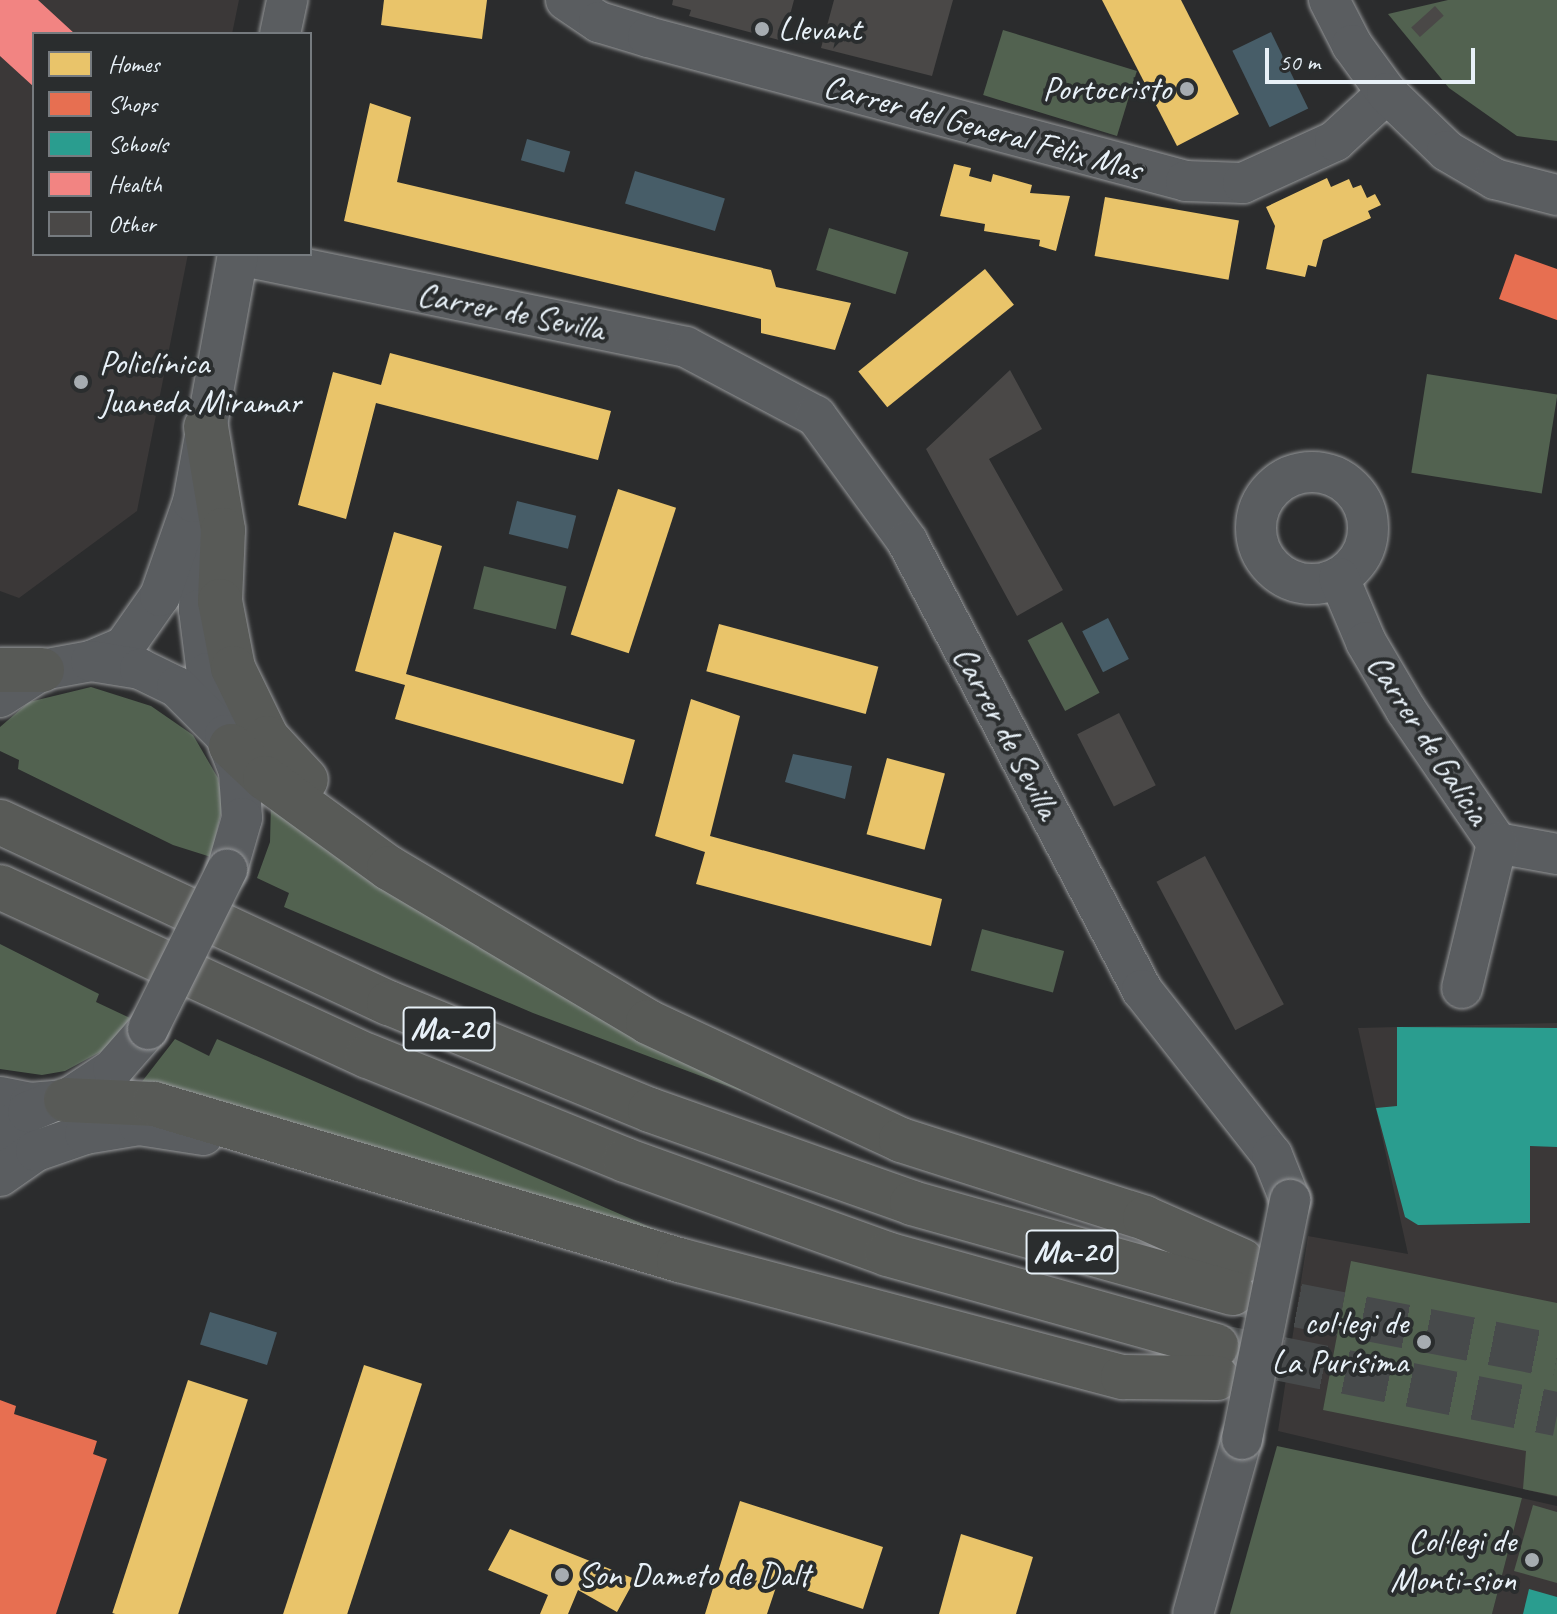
<!DOCTYPE html>
<meta charset="utf-8">
<style>
body{margin:0}
#map{position:relative;width:1557px;height:1614px;overflow:hidden;background:#2b2c2d;font-family:Caveat,sans-serif}
div>[style]{position:absolute}
[style*='--x']{left:calc(var(--x)*1px);top:calc(var(--y)*1px);width:calc(var(--w)*1px);rotate:calc(var(--a)*1deg)}
.built>*{inset:0;background:#3b3838}
.green>*{inset:0;background:#526250;transform-origin:0 0}
.water>*{inset:0;background:#475d68;transform-origin:0 0}
.homes>*{inset:0;background:#e9c46a;transform-origin:0 0}
.shops>*{inset:0;background:#e76f51}
.schools>*{inset:0;background:#2a9d8f}
.health>*{inset:0;background:#f28482}
.building>*{inset:0;background:#4a4847;transform-origin:0 0}
.highway-tunnel>*{height:44px;margin-top:-22px;transform-origin:0;background:repeating-linear-gradient(90deg,#474a4b 0 44px,transparent 0 66px)}
.roads{filter:drop-shadow(0 0 2px #96989a) drop-shadow(0 0 2px #96989a)}
.minor>*{height:40px;margin:-20px;padding:0 20px;transform-origin:20px;border-radius:20px;background:#5a5d60}
.minor>.ring{margin:-20px;padding:0;box-sizing:content-box;background:none;border:40px solid #5a5d60;border-radius:50%}
.highway>*{height:44px;margin:-22px;padding:0 22px;transform-origin:22px;border-radius:22px;background:#585a57}
.bridges{filter:drop-shadow(0 0 2px #96989a) drop-shadow(0 0 2px #96989a)}
.minor-bridge>*{height:40px;margin:-20px;padding:0 20px;transform-origin:20px;border-radius:20px;background:#5a5d60}
.dots>*{width:22px;height:22px;translate:-50% -50%;box-sizing:border-box;border:4px solid #2a2d2e;border-radius:50%}
span{translate:-50% -50%;white-space:nowrap;text-align:center;line-height:1.15;-webkit-text-stroke:8px #2a2d2e;paint-order:stroke}
.shield-label span{padding:2px 6px;background:#2a2d2e;border:2px solid;border-radius:6px;-webkit-text-stroke-width:0}
.shield-label{font-size:32px;color:#e8f1f8;font-weight:700}
.poi-label{font-size:34px;color:#e8f1f8}
.left{translate:0 -50%;text-align:left}
.right{translate:-100% -50%;text-align:right}
.street-label{font-size:34px;color:#e8f1f8}
.legend{position:absolute;left:32px;top:32px;width:280px;height:224px;box-sizing:border-box;background:#2a2d2e;border:2px solid #767b7f;margin:0;padding:10px 14px;list-style:none;font-size:24px;color:#e8f1f8}
.legend li{display:flex;align-items:center;gap:16px;height:40px}
.legend b{width:40px;border:2px solid #767b7f}
.scale{position:absolute;left:1265px;top:48px;width:210px;height:36px;box-sizing:border-box;border:4px solid #e8f1f8;border-top:0;padding-left:10px;font-size:24px;line-height:28px;white-space:nowrap;color:#e8f1f8;-webkit-text-stroke:6px #2a2d2e;paint-order:stroke}
</style>
<div id="map">
<div class="built">
<div style="clip-path:polygon(0 0,239px 0,232px 34px,34px 34px,34px 254px,188px 254px,137px 511px,19px 598px,0 591px)"></div>
<div style="clip-path:polygon(1557px 1023px,1557px 1497px,1278px 1431px,1308px 1236px,1408px 1254px,1358px 1028px)"></div>
<div style="clip-path:polygon(1522px 1498px,1557px 1506px,1557px 1614px,1492px 1614px)"></div>
</div>
<div class="green">
<div style="clip-path:polygon(1448px 0,1557px 0,1557px 141px,1517px 136px,1449px 88px,1388px 14px)"></div>
<div style="left:1003px;top:30px;width:140px;height:68px;rotate:17deg"></div>
<div style="left:829px;top:228px;width:83px;height:44px;rotate:17deg"></div>
<div style="left:1427px;top:374px;width:132px;height:100px;rotate:9deg"></div>
<div style="left:484px;top:566px;width:85px;height:44px;rotate:14deg"></div>
<div style="left:1062px;top:622px;width:80px;height:39px;rotate:62deg"></div>
<div style="clip-path:polygon(91px 687px,151px 706px,193px 735px,218px 778px,223px 805px,211px 857px,173px 845px,18px 769px,19px 760px,0 751px,0 727px,29px 702px)"></div>
<div style="clip-path:polygon(271px 804px,741px 1086px,741px 1091px,533px 1013px,284px 907px,289px 893px,257px 878px,270px 842px)"></div>
<div style="left:982px;top:929px;width:85px;height:43px;rotate:15deg"></div>
<div style="clip-path:polygon(0 944px,99px 994px,96px 1002px,130px 1018px,119px 1034px,102px 1051px,65px 1071px,42px 1075px,0 1069px)"></div>
<div style="clip-path:polygon(175px 1039px,209px 1056px,217px 1039px,659px 1231px,137px 1088px)"></div>
<div style="clip-path:polygon(1351px 1261px,1557px 1303px,1557px 1496px,1523px 1489px,1526px 1451px,1323px 1410px)"></div>
<div style="clip-path:polygon(1277px 1446px,1522px 1498px,1492px 1614px,1230px 1614px)"></div>
<div style="clip-path:polygon(1533px 1505px,1557px 1512px,1557px 1583px,1514px 1571px)"></div>
</div>
<div class="water">
<div style="left:1271px;top:32px;width:85px;height:43px;rotate:64deg"></div>
<div style="left:527px;top:139px;width:45px;height:22px;rotate:16deg"></div>
<div style="left:635px;top:171px;width:94px;height:34px;rotate:17deg"></div>
<div style="left:517px;top:501px;width:61px;height:34px;rotate:14deg"></div>
<div style="left:1108px;top:618px;width:46px;height:29px;rotate:63deg"></div>
<div style="clip-path:polygon(793px 754px,852px 766px,845px 799px,785px 782px)"></div>
<div style="left:210px;top:1312px;width:70px;height:34px;rotate:17deg"></div>
</div>
<div class="homes">
<div style="clip-path:polygon(384px 0,487px 0,482px 39px,381px 25px)"></div>
<div style="clip-path:polygon(1102px 0,1181px 0,1239px 114px,1177px 146px)"></div>
<div style="clip-path:polygon(370px 103px,411px 117px,397px 182px,771px 270px,776px 287px,851px 303px,835px 350px,761px 333px,761px 319px,344px 221px)"></div>
<div style="clip-path:polygon(954px 164px,971px 168px,969px 176px,991px 182px,993px 174px,1032px 185px,1030px 193px,1070px 196px,1056px 251px,1039px 246px,1040px 240px,984px 231px,985px 224px,940px 216px)"></div>
<div style="clip-path:polygon(1327px 178px,1331px 187px,1349px 179px,1353px 188px,1361px 185px,1367px 198px,1375px 194px,1381px 205px,1368px 211px,1371px 218px,1323px 240px,1316px 267px,1308px 265px,1305px 277px,1266px 269px,1275px 226px,1266px 207px)"></div>
<div style="left:1105px;top:197px;width:136px;height:60px;rotate:10deg"></div>
<div style="left:985px;top:269px;width:46px;height:163px;rotate:51deg"></div>
<div style="clip-path:polygon(390px 353px,611px 411px,598px 460px,376px 403px,346px 519px,298px 505px,333px 372px,381px 385px)"></div>
<div style="left:618px;top:489px;width:61px;height:153px;rotate:18deg"></div>
<div style="clip-path:polygon(394px 532px,442px 546px,406px 674px,635px 740px,623px 784px,395px 719px,405px 685px,355px 671px)"></div>
<div style="left:719px;top:624px;width:165px;height:49px;rotate:15deg"></div>
<div style="clip-path:polygon(691px 699px,740px 716px,710px 836px,942px 899px,931px 946px,696px 884px,705px 852px,655px 836px)"></div>
<div style="left:887px;top:758px;width:60px;height:79px;rotate:15deg"></div>
<div style="left:364px;top:1365px;width:61px;height:262px;rotate:18deg"></div>
<div style="left:188px;top:1380px;width:63px;height:245px;rotate:18deg"></div>
<div style="clip-path:polygon(740px 1501px,883px 1547px,863px 1609px,778px 1581px,767px 1614px,705px 1614px)"></div>
<div style="clip-path:polygon(510px 1529px,635px 1579px,617px 1612px,578px 1590px,568px 1614px,540px 1614px,548px 1595px,488px 1570px)"></div>
<div style="clip-path:polygon(961px 1534px,1033px 1557px,1016px 1614px,939px 1614px)"></div>
</div>
<div class="shops">
<div style="clip-path:polygon(1515px 254px,1557px 269px,1557px 320px,1499px 299px)"></div>
<div style="clip-path:polygon(0 1400px,16px 1406px,14px 1414px,97px 1441px,93px 1454px,107px 1459px,56px 1614px,0 1614px)"></div>
</div>
<div class="schools">
<div style="clip-path:polygon(1397px 1027px,1557px 1028px,1557px 1147px,1530px 1146px,1530px 1223px,1418px 1225px,1405px 1217px,1376px 1108px,1397px 1106px)"></div>
<div style="clip-path:polygon(1529px 1589px,1557px 1597px,1557px 1614px,1523px 1614px)"></div>
</div>
<div class="health">
<div style="clip-path:polygon(0 0,38px 0,75px 34px,34px 34px,34px 87px,0 56px)"></div>
</div>
<div class="building">
<div style="clip-path:polygon(673px 0,794px 0,783px 41px,689px 16px,691px 10px,672px 5px)"></div>
<div style="clip-path:polygon(834px 0,953px 0,932px 76px,821px 48px)"></div>
<div style="left:1435px;top:6px;width:13px;height:32px;rotate:48deg"></div>
<div style="clip-path:polygon(1010px 370px,1042px 429px,989px 459px,1063px 590px,1017px 616px,926px 449px)"></div>
<div style="left:1119px;top:713px;width:81px;height:47px;rotate:63deg"></div>
<div style="left:1205px;top:856px;width:168px;height:55px;rotate:62deg"></div>
</div>
<div class="highway-tunnel">
<div style="--x:1233;--y:1293;--w:330;--a:11"></div>
<div style="--x:1216;--y:1346;--w:348;--a:11.3"></div>
</div>
<div class="roads">
<div class="minor">
<div style="--x:566;--y:0;--w:40;--a:34"></div>
<div style="--x:599;--y:22;--w:51;--a:17"></div>
<div style="--x:648;--y:37;--w:557;--a:14.98"></div>
<div style="--x:1186;--y:181;--w:57;--a:2"></div>
<div style="--x:1243;--y:183;--w:101;--a:-24.5"></div>
<div style="--x:1335;--y:141;--w:71;--a:-42.7"></div>
<div style="--x:1329;--y:0;--w:51;--a:62.9"></div>
<div style="--x:1352;--y:45;--w:59;--a:53.9"></div>
<div style="--x:1387;--y:93;--w:83;--a:44"></div>
<div style="--x:1447;--y:151;--w:56;--a:30.3"></div>
<div style="--x:1495;--y:179;--w:64;--a:14.5"></div>
<div style="--x:280;--y:34;--w:35;--a:-78"></div>
<div style="--x:238;--y:255;--w:457;--a:11.6"></div>
<div style="--x:686;--y:347;--w:147;--a:28"></div>
<div style="--x:816;--y:416;--w:155;--a:53.9"></div>
<div style="--x:907;--y:541;--w:507;--a:62.37"></div>
<div style="--x:1142;--y:990;--w:210;--a:51.8"></div>
<div style="--x:1272;--y:1155;--w:48;--a:68.2"></div>
<div class="ring" style="left:1256px;top:472px;width:72px;height:72px"></div>
<div style="--x:196;--y:518;--w:24;--a:78"></div>
<div style="--x:201;--y:541;--w:69;--a:91.7"></div>
<div style="--x:199;--y:610;--w:64;--a:82.8"></div>
<div style="--x:207;--y:673;--w:56;--a:74.5"></div>
<div style="--x:1339;--y:578;--w:69;--a:67.1"></div>
<div style="--x:1366;--y:642;--w:79;--a:59.5"></div>
<div style="--x:1406;--y:710;--w:161;--a:55.6"></div>
<div style="--x:1497;--y:843;--w:61;--a:10.4"></div>
<div style="--x:91;--y:661;--w:36;--a:-23"></div>
<div style="--x:124;--y:647;--w:62;--a:-54.8"></div>
<div style="--x:160;--y:596;--w:100;--a:-70.7"></div>
<div style="--x:193;--y:502;--w:252;--a:-79.7"></div>
<div style="--x:0;--y:697;--w:50;--a:-32.7"></div>
<div style="--x:42;--y:670;--w:50;--a:-10.4"></div>
<div style="--x:91;--y:661;--w:50;--a:9.3"></div>
<div style="--x:140;--y:669;--w:41;--a:25.9"></div>
<div style="--x:177;--y:687;--w:68;--a:45"></div>
<div style="--x:225;--y:735;--w:40;--a:69"></div>
<div style="--x:239;--y:772;--w:46;--a:86.3"></div>
<div style="--x:242;--y:818;--w:54;--a:106.1"></div>
<div style="--x:1462;--y:988;--w:149;--a:-76.4"></div>
<div style="--x:0;--y:1097;--w:31;--a:11"></div>
<div style="--x:30;--y:1103;--w:36;--a:-5"></div>
<div style="--x:66;--y:1100;--w:56;--a:-33.4"></div>
<div style="--x:113;--y:1069;--w:53;--a:-48.8"></div>
<div style="--x:0;--y:1136;--w:37;--a:-41"></div>
<div style="--x:28;--y:1112;--w:25;--a:-23"></div>
<div style="--x:0;--y:1176;--w:44;--a:-34.8"></div>
<div style="--x:36;--y:1151;--w:52;--a:-19.1"></div>
<div style="--x:85;--y:1134;--w:55;--a:-9.5"></div>
<div style="--x:139;--y:1125;--w:65;--a:8.9"></div>
<div style="--x:1193;--y:1614;--w:182;--a:-74.4"></div>
</div>
<div class="highway">
<div style="--x:206;--y:427;--w:104;--a:80.6"></div>
<div style="--x:223;--y:530;--w:71;--a:92.4"></div>
<div style="--x:220;--y:601;--w:68;--a:79"></div>
<div style="--x:233;--y:668;--w:78;--a:64.1"></div>
<div style="--x:267;--y:738;--w:57;--a:47.1"></div>
<div style="--x:0;--y:670;--w:42;--a:0"></div>
<div style="--x:231;--y:746;--w:47;--a:43.3"></div>
<div style="--x:265;--y:778;--w:153;--a:36"></div>
<div style="--x:389;--y:868;--w:301;--a:30.7"></div>
<div style="--x:648;--y:1022;--w:279;--a:25"></div>
<div style="--x:901;--y:1140;--w:256;--a:17.7"></div>
<div style="--x:1145;--y:1218;--w:106;--a:23.9"></div>
<div style="--x:0;--y:822;--w:429;--a:25"></div>
<div style="--x:389;--y:1003;--w:282;--a:22.3"></div>
<div style="--x:650;--y:1110;--w:278;--a:19.5"></div>
<div style="--x:912;--y:1203;--w:333;--a:15.7"></div>
<div style="--x:0;--y:887;--w:405;--a:24.7"></div>
<div style="--x:368;--y:1056;--w:277;--a:22"></div>
<div style="--x:625;--y:1160;--w:278;--a:19.7"></div>
<div style="--x:887;--y:1254;--w:342;--a:15.6"></div>
<div style="--x:66;--y:1100;--w:88;--a:2.6"></div>
<div style="--x:154;--y:1104;--w:548;--a:16.55"></div>
<div style="--x:679;--y:1260;--w:459;--a:14.8"></div>
<div style="--x:1123;--y:1377;--w:94;--a:0.6"></div>
</div>
</div>
<div class="bridges">
<div class="minor-bridge">
<div style="--x:148;--y:1029;--w:178;--a:-63.6"></div>
<div style="--x:1242;--y:1439;--w:244;--a:-78.6"></div>
</div>
</div>
<div class="dots">
<div style="left:762px;top:29px;background:#a6acb1"></div>
<div style="left:1187px;top:89px;background:#a6acb1"></div>
<div style="left:81px;top:382px;background:#a6acb1"></div>
<div style="left:1424px;top:1342px;background:#a6acb1"></div>
<div style="left:1532px;top:1560px;background:#a6acb1"></div>
<div style="left:562px;top:1575px;background:#a6acb1"></div>
</div>
<div class="shield-label">
<span style="left:449px;top:1029px">Ma-20</span>
<span style="left:1072px;top:1252px">Ma-20</span>
</div>
<div class="poi-label">
<span class="left" style="left:778px;top:29px">Llevant</span>
<span class="right" style="left:1171px;top:89px">Portocristo</span>
<span class="left" style="left:99px;top:382px">Policlínica<br>Juaneda Miramar</span>
<span class="right" style="left:1408px;top:1342px">col·legi de<br>La Purísima</span>
<span class="right" style="left:1516px;top:1560px">Col·legi de<br>Monti-sion</span>
<span class="left" style="left:578px;top:1575px">Son Dameto de Dalt</span>
</div>
<div class="street-label">
<span style="left:983px;top:127px;rotate:15deg">Carrer del General Fèlix Mas</span>
<span style="left:511px;top:311px;rotate:11deg">Carrer de Sevilla</span>
<span style="left:1007px;top:732px;rotate:62deg">Carrer de Sevilla</span>
<span style="left:1429px;top:739px;rotate:57deg">Carrer de Galícia</span>
</div>
<ul class="legend">
<li><b style="height:22px;background:#e9c46a"></b>Homes</li>
<li><b style="height:22px;background:#e76f51"></b>Shops</li>
<li><b style="height:22px;background:#2a9d8f"></b>Schools</li>
<li><b style="height:22px;background:#f28482"></b>Health</li>
<li><b style="height:22px;background:#4a4847"></b>Other</li>
</ul>
<div class="scale">50 m</div>
</div>
